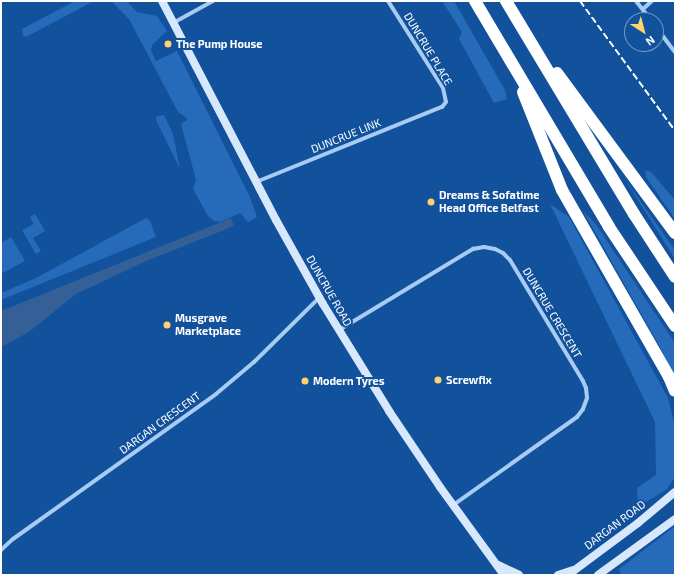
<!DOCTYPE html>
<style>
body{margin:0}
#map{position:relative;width:676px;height:576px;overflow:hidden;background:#12519c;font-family:"Exo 2",sans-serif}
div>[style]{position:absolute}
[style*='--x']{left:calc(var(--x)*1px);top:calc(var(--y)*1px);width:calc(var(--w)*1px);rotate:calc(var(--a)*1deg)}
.green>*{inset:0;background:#256bba}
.water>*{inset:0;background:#346097}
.street>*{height:4px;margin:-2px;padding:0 2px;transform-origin:2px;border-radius:2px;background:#a8cbf4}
.secondary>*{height:8px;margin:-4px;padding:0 4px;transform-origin:4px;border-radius:4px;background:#d7e8fd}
.highway>*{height:12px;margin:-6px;padding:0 6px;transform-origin:6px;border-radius:6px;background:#fff}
.rail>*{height:2px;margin-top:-1px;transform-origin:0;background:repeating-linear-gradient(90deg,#fff 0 7px,transparent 0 10px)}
.dots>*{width:11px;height:11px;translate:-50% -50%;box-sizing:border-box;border:2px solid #12519c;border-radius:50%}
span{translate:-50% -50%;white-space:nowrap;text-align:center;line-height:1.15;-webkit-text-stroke:4px #12519c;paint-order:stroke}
.poi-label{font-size:11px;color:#fff;font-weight:700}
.left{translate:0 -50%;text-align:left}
.street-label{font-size:11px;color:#fff}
.frame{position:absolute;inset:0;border:2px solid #fff;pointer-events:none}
.north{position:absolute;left:624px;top:12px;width:40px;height:40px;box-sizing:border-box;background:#12519c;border:1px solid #7197c4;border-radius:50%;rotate:144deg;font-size:11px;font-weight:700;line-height:16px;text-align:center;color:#fff}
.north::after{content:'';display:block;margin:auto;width:14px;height:18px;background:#ffd26b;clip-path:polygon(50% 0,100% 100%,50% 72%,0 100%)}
</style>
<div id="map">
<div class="green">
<div style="clip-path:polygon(75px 1px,94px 1px,26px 37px,23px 35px,22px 29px)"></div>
<div style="clip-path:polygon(111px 1px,127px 1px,137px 12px,157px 16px,167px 31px,152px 45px,151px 50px,156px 61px,177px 51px,250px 197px,257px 217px,248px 222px,240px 213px,220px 222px,214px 221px,208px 216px,193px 189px,196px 180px,181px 124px,187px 120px,186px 117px,178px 112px,129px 19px)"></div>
<div style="clip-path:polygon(442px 1px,454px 1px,505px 90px,507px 99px,494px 103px,459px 39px,462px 32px)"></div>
<div style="clip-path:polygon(164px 115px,173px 134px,180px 169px,156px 120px,157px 116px)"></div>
<div style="clip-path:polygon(645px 170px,651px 172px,675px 200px,675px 219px,646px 177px)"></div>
<div style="clip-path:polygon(622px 175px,675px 250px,675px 259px)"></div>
<div style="clip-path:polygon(550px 204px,569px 217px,668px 398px,675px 426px,675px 477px,667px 489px,638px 507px,637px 488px,656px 475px,655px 422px)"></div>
<div style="clip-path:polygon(583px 211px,595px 223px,675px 343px,675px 378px,660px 347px)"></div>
<div style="clip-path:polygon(35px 214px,45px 231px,33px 238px,41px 251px,36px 254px,22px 230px,34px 224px,30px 217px)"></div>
<div style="clip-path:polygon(146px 218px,150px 221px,156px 237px,1px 300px,1px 293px,36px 278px)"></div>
<div style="clip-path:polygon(11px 237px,25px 261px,3px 273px,1px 269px,1px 243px)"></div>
<div style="clip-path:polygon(675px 526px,675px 575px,621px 575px,619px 569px)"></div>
</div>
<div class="water">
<div style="clip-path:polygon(231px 218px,234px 226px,144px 262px,76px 294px,29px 332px,1px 347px,1px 311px)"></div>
</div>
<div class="street">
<div style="--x:636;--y:1;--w:24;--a:52"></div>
<div style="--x:643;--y:9;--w:12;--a:-42"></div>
<div style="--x:173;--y:23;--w:46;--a:-28.8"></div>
<div style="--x:656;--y:27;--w:31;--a:53"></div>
<div style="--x:256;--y:182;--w:201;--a:-22"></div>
<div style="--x:442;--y:107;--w:6;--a:-51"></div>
<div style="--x:446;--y:102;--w:14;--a:-102"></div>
<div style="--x:443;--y:88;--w:103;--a:-122.3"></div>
<div style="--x:339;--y:330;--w:157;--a:-31.2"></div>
<div style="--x:473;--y:249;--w:11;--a:-10"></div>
<div style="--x:484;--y:247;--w:11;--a:10"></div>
<div style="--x:495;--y:249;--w:9;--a:27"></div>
<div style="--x:503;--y:253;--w:10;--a:45"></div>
<div style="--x:510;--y:260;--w:141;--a:58.9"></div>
<div style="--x:583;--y:381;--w:8;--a:67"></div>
<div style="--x:586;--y:388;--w:10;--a:84"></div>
<div style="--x:587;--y:398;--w:12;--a:110"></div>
<div style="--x:583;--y:409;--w:10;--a:127"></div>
<div style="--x:577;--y:417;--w:152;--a:144.6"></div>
<div style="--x:1;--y:550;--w:16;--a:-43"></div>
<div style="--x:13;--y:539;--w:249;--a:-35.5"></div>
<div style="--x:216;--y:394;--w:50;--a:-40.1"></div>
<div style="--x:254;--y:362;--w:91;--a:-44.6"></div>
</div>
<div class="secondary">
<div style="--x:162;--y:1;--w:247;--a:62.5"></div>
<div style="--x:276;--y:220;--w:96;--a:60.8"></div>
<div style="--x:323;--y:304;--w:126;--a:58.3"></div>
<div style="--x:389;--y:411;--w:92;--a:56.1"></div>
<div style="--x:440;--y:487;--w:109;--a:54"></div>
<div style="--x:498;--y:565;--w:23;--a:25"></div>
<div style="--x:558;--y:575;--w:16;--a:-18"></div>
<div style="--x:568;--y:575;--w:87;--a:-36.6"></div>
<div style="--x:638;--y:523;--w:48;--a:-40"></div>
<div style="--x:598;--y:575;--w:95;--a:-36"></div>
</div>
<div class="highway">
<div style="--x:475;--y:1;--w:263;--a:59.3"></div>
<div style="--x:609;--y:227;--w:119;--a:56.3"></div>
<div style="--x:506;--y:1;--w:249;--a:59"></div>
<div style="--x:634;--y:214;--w:75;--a:56.9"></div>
<div style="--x:557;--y:73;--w:199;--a:53.6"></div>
<div style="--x:523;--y:92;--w:105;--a:68.3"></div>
<div style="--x:562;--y:190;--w:215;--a:60.2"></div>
<div style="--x:669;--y:377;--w:15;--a:67"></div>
</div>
<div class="rail">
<div style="--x:580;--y:1;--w:161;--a:53.8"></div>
</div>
<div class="dots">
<div style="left:168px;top:44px;background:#ffd26b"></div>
<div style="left:431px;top:202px;background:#ffd26b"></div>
<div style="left:167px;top:325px;background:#ffd26b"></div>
<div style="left:438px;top:380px;background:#ffd26b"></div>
<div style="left:305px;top:381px;background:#ffd26b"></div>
</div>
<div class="poi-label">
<span class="left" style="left:176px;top:44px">The Pump House</span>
<span class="left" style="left:439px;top:202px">Dreams &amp; Sofatime<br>Head Office Belfast</span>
<span class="left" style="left:175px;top:325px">Musgrave<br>Marketplace</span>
<span class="left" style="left:446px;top:380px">Screwfix</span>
<span class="left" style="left:313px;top:381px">Modern Tyres</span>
</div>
<div class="street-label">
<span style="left:428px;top:49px;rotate:59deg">DUNCRUE PLACE</span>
<span style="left:346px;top:136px;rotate:-22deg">DUNCRUE LINK</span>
<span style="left:329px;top:291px;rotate:60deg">DUNCRUE ROAD</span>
<span style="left:552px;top:313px;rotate:59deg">DUNCRUE CRESCENT</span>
<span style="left:160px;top:423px;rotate:-36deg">DARGAN CRESCENT</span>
<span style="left:615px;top:525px;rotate:-37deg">DARGAN ROAD</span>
</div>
<div class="frame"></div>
<div class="north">N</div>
</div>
